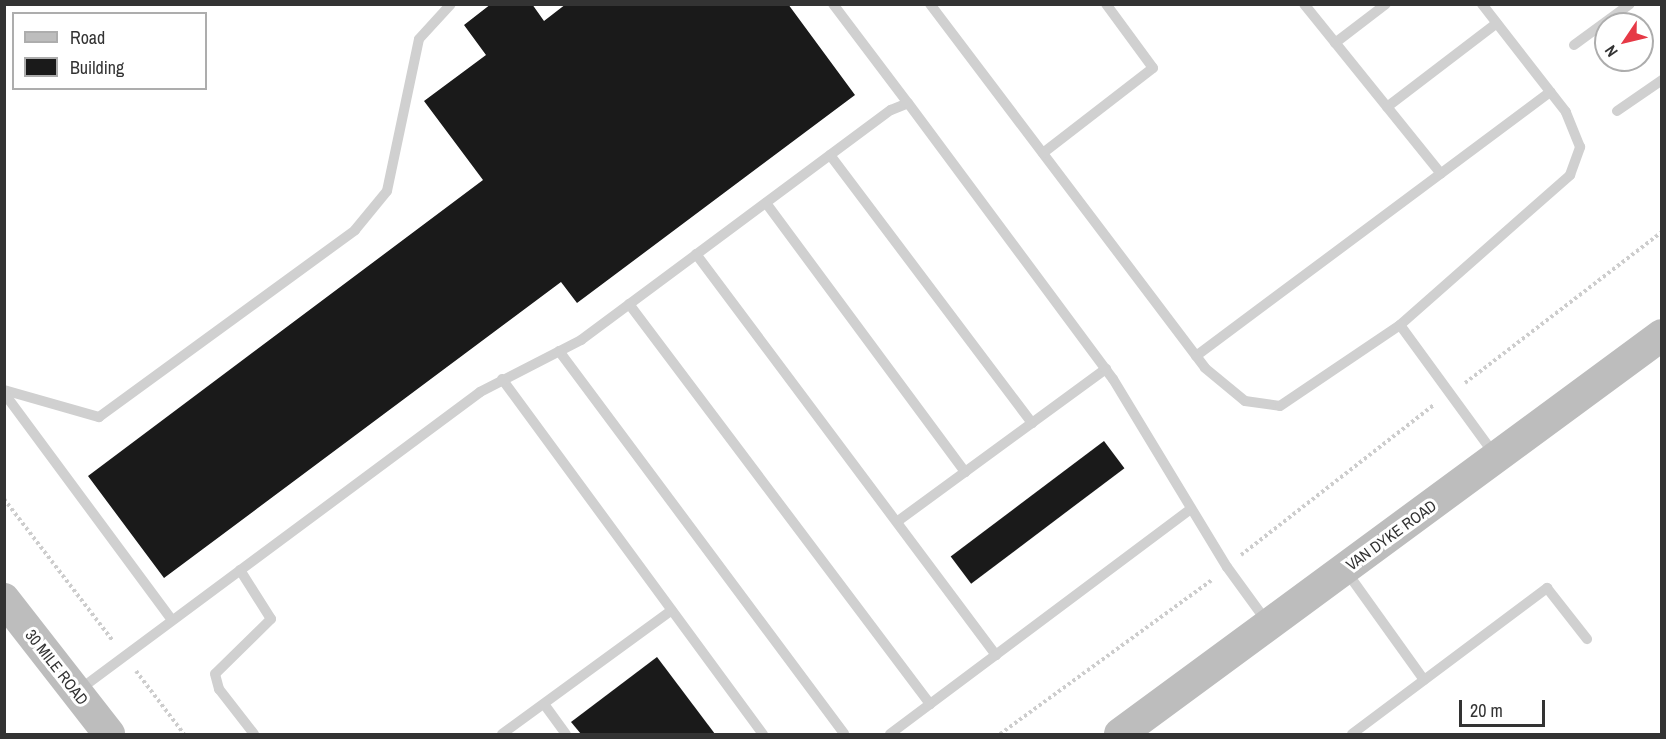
<!DOCTYPE html>
<style>
body{margin:0}
#map{position:relative;width:1666px;height:739px;overflow:hidden;background:#fff;font-family:"Archivo Narrow",sans-serif}
div>[style]{position:absolute}
[style*='--x']{left:calc(var(--x)*1px);top:calc(var(--y)*1px);width:calc(var(--w)*1px);rotate:calc(var(--a)*1deg)}
.building>*{inset:0;background:#1a1a1a;transform-origin:0 0}
.path>*{height:4px;margin-top:-2px;transform-origin:0;background:repeating-linear-gradient(90deg,#cdcdcd 0 3px,transparent 0 6px)}
.lane>*{height:10px;margin:-5px;padding:0 5px;transform-origin:5px;border-radius:5px;background:#d0d0d0}
.secondary>*{height:32px;margin:-16px;padding:0 16px;transform-origin:16px;border-radius:16px;background:#bdbdbd}
span{translate:-50% -50%;white-space:nowrap;text-align:center;line-height:1.15;-webkit-text-stroke:6px #fff;paint-order:stroke}
.street-label{font-size:16px;color:#333}
.frame{position:absolute;inset:0;border:6px solid #333;pointer-events:none}
.legend{position:absolute;left:12px;top:12px;width:195px;height:78px;box-sizing:border-box;background:#fff;border:2px solid #adadad;margin:0;padding:8px 10px;list-style:none;font-size:18px;color:#333}
.legend li{display:flex;align-items:center;gap:12px;height:30px}
.legend b{width:30px;border:2px solid #adadad}
.north{position:absolute;left:1594px;top:12px;width:60px;height:60px;box-sizing:border-box;background:#fff;border:2px solid #adadad;border-radius:50%;rotate:235deg;font-size:16px;font-weight:700;line-height:24px;text-align:center;color:#333}
.north::after{content:'';display:block;margin:auto;width:21px;height:27px;background:#e63946;clip-path:polygon(50% 0,100% 100%,50% 72%,0 100%)}
.scale{position:absolute;left:1459px;top:700px;width:86px;height:27px;box-sizing:border-box;border:3px solid #333;border-top:0;padding-left:8px;font-size:18px;line-height:21px;white-space:nowrap;color:#333;-webkit-text-stroke:4px #fff;paint-order:stroke}
</style>
<div id="map">
<div class="building">
<div style="clip-path:polygon(491px 4px,532px 4px,544px 21px,566px 4px,788px 4px,855px 95px,577px 303px,561px 282px,164px 578px,88px 476px,483px 180px,424px 101px,486px 55px,464px 25px)"></div>
<div style="left:1104px;top:441px;width:34px;height:192px;rotate:53deg"></div>
<div style="clip-path:polygon(657px 657px,715px 734px,581px 734px,571px 722px)"></div>
</div>
<div class="path">
<div style="--x:1465;--y:383;--w:248;--a:-37.5"></div>
<div style="--x:4;--y:499;--w:179;--a:52.5"></div>
<div style="--x:1241;--y:555;--w:244;--a:-37.9"></div>
<div style="--x:136;--y:671;--w:79;--a:52.7"></div>
<div style="--x:1000;--y:734;--w:263;--a:-36"></div>
</div>
<div class="lane">
<div style="--x:833;--y:4;--w:124;--a:52.9"></div>
<div style="--x:930;--y:4;--w:456;--a:52.9"></div>
<div style="--x:1205;--y:368;--w:52;--a:39.5"></div>
<div style="--x:1245;--y:401;--w:35;--a:8"></div>
<div style="--x:1280;--y:406;--w:145;--a:-34"></div>
<div style="--x:1400;--y:325;--w:227;--a:-41.4"></div>
<div style="--x:1570;--y:175;--w:30;--a:-70"></div>
<div style="--x:1580;--y:147;--w:38;--a:-112"></div>
<div style="--x:1566;--y:112;--w:137;--a:-127.9"></div>
<div style="--x:1304;--y:4;--w:218;--a:51.1"></div>
<div style="--x:1335;--y:43;--w:64;--a:-37.4"></div>
<div style="--x:1574;--y:45;--w:69;--a:-36.2"></div>
<div style="--x:1387;--y:107;--w:138;--a:-37.4"></div>
<div style="--x:1617;--y:111;--w:55;--a:-34.6"></div>
<div style="--x:1043;--y:153;--w:139;--a:-37.7"></div>
<div style="--x:1153;--y:68;--w:79;--a:-126.3"></div>
<div style="--x:830;--y:155;--w:336;--a:53"></div>
<div style="--x:766;--y:203;--w:335;--a:53.5"></div>
<div style="--x:696;--y:254;--w:501;--a:53.2"></div>
<div style="--x:629;--y:304;--w:501;--a:53.04"></div>
<div style="--x:1400;--y:325;--w:160;--a:53.9"></div>
<div style="--x:559;--y:351;--w:477;--a:53.3"></div>
<div style="--x:1196;--y:356;--w:442;--a:-36.7"></div>
<div style="--x:502;--y:379;--w:441;--a:53.7"></div>
<div style="--x:4;--y:390;--w:99;--a:15.9"></div>
<div style="--x:99;--y:417;--w:317;--a:-36.1"></div>
<div style="--x:355;--y:230;--w:50;--a:-50.6"></div>
<div style="--x:387;--y:191;--w:155;--a:-78.1"></div>
<div style="--x:419;--y:39;--w:47;--a:-47.6"></div>
<div style="--x:4;--y:393;--w:282;--a:53.5"></div>
<div style="--x:898;--y:521;--w:258;--a:-36.2"></div>
<div style="--x:240;--y:570;--w:58;--a:57.7"></div>
<div style="--x:271;--y:619;--w:78;--a:135.5"></div>
<div style="--x:215;--y:674;--w:16;--a:75"></div>
<div style="--x:219;--y:689;--w:57;--a:52.1"></div>
<div style="--x:1346;--y:571;--w:134;--a:54.4"></div>
<div style="--x:79;--y:690;--w:500;--a:-36.6"></div>
<div style="--x:480;--y:392;--w:114;--a:-27.2"></div>
<div style="--x:581;--y:340;--w:386;--a:-36.6"></div>
<div style="--x:891;--y:110;--w:18;--a:-22"></div>
<div style="--x:908;--y:103;--w:344;--a:53.4"></div>
<div style="--x:1113;--y:379;--w:220;--a:58.8"></div>
<div style="--x:1227;--y:567;--w:68;--a:54"></div>
<div style="--x:544;--y:704;--w:37;--a:54"></div>
<div style="--x:502;--y:734;--w:210;--a:-36.1"></div>
<div style="--x:890;--y:734;--w:376;--a:-36.8"></div>
<div style="--x:1352;--y:734;--w:244;--a:-36.8"></div>
<div style="--x:1547;--y:588;--w:65;--a:51.9"></div>
</div>
<div class="secondary">
<div style="--x:4;--y:599;--w:171;--a:52.1"></div>
<div style="--x:1120;--y:734;--w:673;--a:-36.36"></div>
</div>
<div class="street-label">
<span style="left:1391px;top:535px;rotate:-36deg">VAN DYKE ROAD</span>
<span style="left:57px;top:667px;rotate:52deg">30 MILE ROAD</span>
</div>
<div class="frame"></div>
<ul class="legend">
<li><b style="height:8px;background:#bdbdbd"></b>Road</li>
<li><b style="height:16px;background:#1a1a1a"></b>Building</li>
</ul>
<div class="north">N</div>
<div class="scale">20 m</div>
</div>
